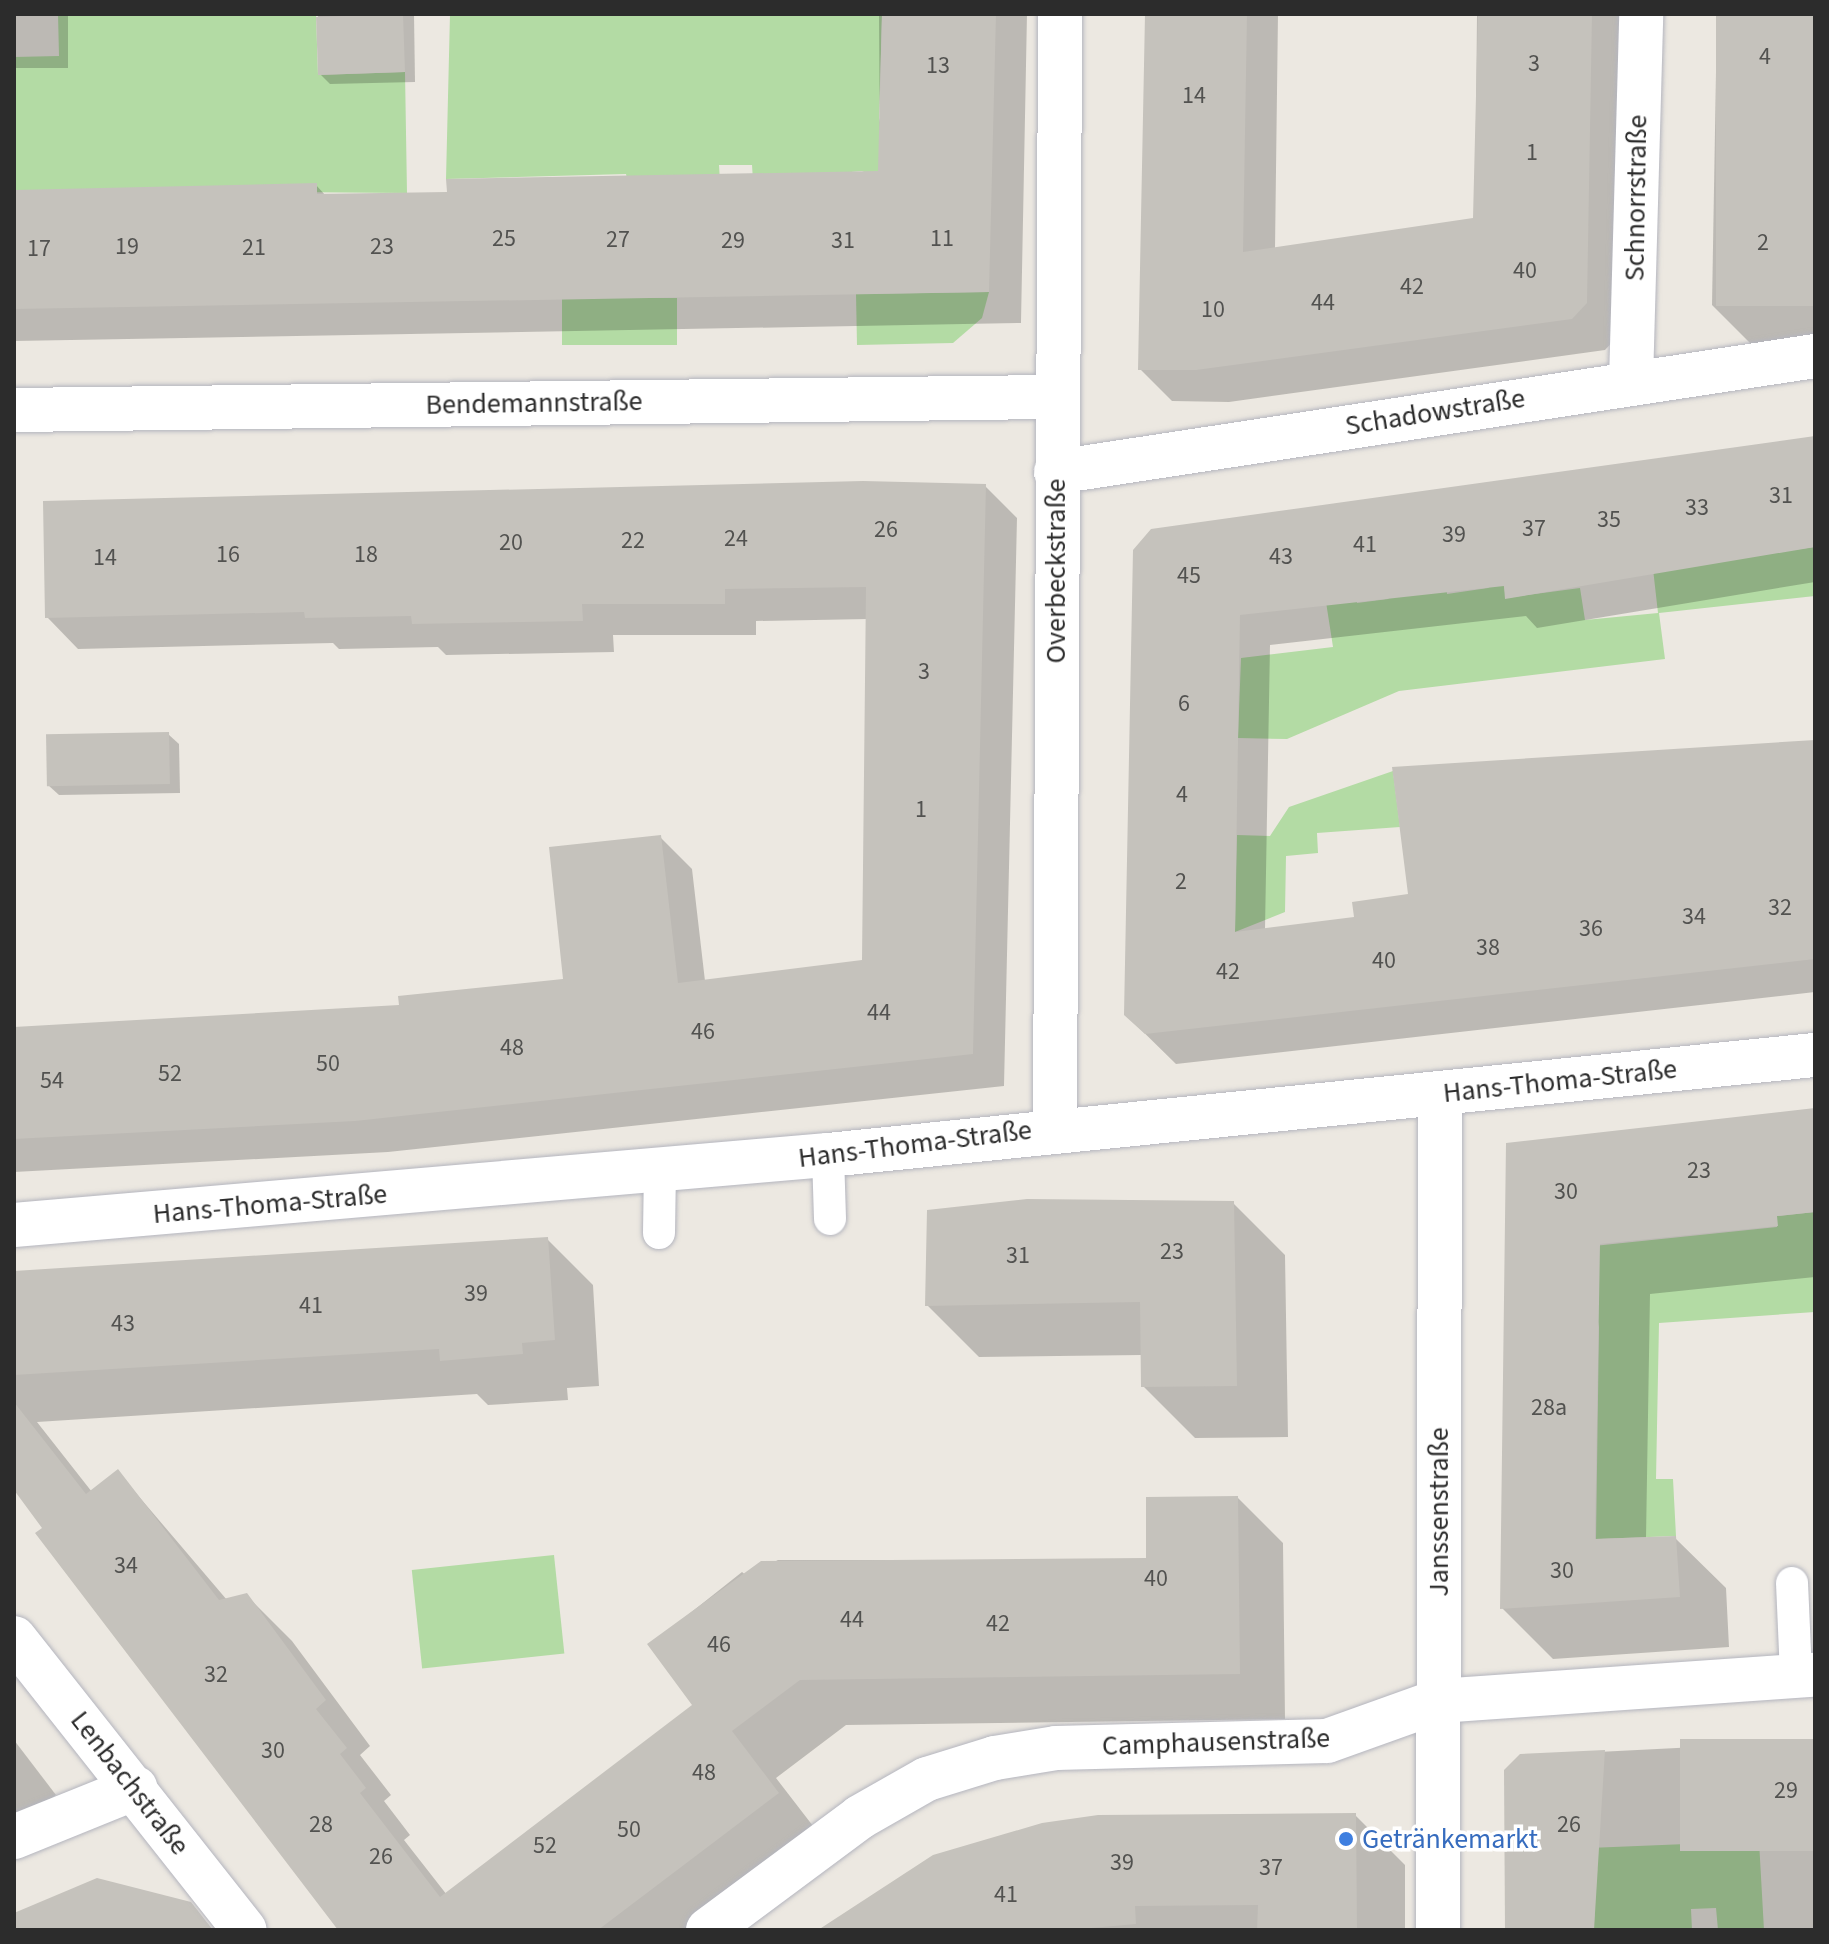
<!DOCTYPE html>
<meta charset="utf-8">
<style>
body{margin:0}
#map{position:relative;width:1829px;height:1944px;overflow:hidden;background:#ece8e1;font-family:"Source Sans 3",sans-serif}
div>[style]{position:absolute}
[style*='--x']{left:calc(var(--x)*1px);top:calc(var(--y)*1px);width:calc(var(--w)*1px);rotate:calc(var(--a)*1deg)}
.green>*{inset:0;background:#b3dba4;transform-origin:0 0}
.shadow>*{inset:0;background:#0003;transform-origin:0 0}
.building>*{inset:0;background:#c5c2bc;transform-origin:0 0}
.roads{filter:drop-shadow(0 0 2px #b4b5be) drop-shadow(0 0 2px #b4b5be)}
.service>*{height:32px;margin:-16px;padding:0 16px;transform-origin:16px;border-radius:16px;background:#fff}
.minor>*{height:44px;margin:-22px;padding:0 22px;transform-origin:22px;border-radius:22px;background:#fff}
.dots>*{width:22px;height:22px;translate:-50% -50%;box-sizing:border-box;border:4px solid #fff;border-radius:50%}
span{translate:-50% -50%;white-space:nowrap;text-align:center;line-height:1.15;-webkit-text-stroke:7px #fff;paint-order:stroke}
.number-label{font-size:24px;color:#525250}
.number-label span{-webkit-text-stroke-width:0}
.street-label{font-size:28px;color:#2c2c2c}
.shop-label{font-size:28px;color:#366cbe}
.left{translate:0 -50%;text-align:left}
.frame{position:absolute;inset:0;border:16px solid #2c2c2c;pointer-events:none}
</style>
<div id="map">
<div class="green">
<div style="clip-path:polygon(58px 14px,316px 14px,318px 75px,405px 72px,407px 193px,14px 190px,14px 57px,59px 56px)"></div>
<div style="clip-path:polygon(450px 14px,882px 14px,879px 118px,894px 186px,862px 171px,753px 181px,752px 165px,719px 165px,720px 182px,628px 183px,626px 174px,446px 179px)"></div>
<div style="clip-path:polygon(989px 292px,982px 318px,953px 343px,857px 345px,856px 294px)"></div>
<div style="left:677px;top:298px;width:47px;height:115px;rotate:90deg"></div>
<div style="clip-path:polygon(1815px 547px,1815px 596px,1659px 613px,1665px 659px,1399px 691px,1287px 739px,1238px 738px,1241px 658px,1333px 647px,1326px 602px,1356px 593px,1357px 603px,1388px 599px,1399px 586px,1446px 584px,1447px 594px,1488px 588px,1502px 576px,1506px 598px,1580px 588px,1585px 620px,1658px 613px,1653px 569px)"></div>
<div style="clip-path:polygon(1393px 771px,1400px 827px,1317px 833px,1318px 853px,1286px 856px,1285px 912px,1235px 932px,1237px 835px,1270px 836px,1289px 807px)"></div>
<div style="clip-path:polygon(1815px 1212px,1815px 1312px,1659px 1323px,1656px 1479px,1673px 1479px,1676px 1536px,1596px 1539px,1599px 1327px,1584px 1247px,1777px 1227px,1777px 1216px)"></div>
<div style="left:554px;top:1555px;width:99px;height:143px;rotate:84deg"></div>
<div style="clip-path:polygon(1759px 1841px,1764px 1930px,1718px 1930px,1716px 1908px,1691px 1909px,1692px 1930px,1594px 1930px,1589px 1848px)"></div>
</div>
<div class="shadow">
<div style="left:14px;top:14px;width:54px;height:54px"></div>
<div style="clip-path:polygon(318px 14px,414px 14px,415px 82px,330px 84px,320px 74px)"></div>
<div style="clip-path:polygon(879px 14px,1027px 14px,1021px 323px,14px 341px,14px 192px,316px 185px,326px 196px,449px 194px,880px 173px)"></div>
<div style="clip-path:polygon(1147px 14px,1278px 14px,1275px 249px,1475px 219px,1477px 14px,1623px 14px,1618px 336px,1605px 350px,1229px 402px,1172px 401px,1140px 369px)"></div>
<div style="clip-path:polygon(1717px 14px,1815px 14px,1815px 350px,1764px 357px,1712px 305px)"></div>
<div style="clip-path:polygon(1815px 437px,1815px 582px,1537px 628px,1526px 616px,1270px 645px,1265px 930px,1356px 919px,1815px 741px,1815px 992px,1176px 1064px,1126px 1015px,1135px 551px)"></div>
<div style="clip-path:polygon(985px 486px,1017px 518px,1004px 1086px,388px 1152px,14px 1172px,14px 1028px,401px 1007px,566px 980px,660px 837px,692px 869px,705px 981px,864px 962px,868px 619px,756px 621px,756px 635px,613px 635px,614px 652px,446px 655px,438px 647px,339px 649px,333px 643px,78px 649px,47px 617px)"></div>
<div style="clip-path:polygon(168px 734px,179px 744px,180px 793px,59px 795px,48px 785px)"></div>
<div style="clip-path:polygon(1815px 1112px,1815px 1277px,1650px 1294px,1646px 1539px,1675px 1538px,1726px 1588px,1729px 1647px,1553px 1659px,1502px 1608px,1508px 1145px)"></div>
<div style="clip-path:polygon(1233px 1203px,1285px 1255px,1288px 1437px,1195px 1438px,1143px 1386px,1142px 1355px,979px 1357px,927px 1305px)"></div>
<div style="clip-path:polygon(547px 1239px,593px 1285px,599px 1386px,567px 1388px,568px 1400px,488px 1405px,477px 1394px,37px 1422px,92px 1492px,118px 1472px,227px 1600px,246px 1595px,292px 1641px,370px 1746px,360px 1755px,391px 1795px,384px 1801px,410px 1835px,404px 1840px,447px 1895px,695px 1706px,650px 1645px,742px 1572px,747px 1576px,778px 1560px,1148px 1560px,1238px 1498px,1283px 1543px,1285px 1719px,846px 1725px,776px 1778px,823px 1839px,705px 1930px,340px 1930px,14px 1487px,14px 1273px)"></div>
<div style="clip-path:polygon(14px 1740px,56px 1795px,14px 1826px)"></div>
<div style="clip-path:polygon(1815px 1741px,1815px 1930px,1505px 1930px,1506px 1771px,1520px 1756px)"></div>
<div style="clip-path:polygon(1356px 1816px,1405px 1865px,1405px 1930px,836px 1930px)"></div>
</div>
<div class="building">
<div style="left:403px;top:14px;width:58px;height:87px;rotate:88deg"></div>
<div style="clip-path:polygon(882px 14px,996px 14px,989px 292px,14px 309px,14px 190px,317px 183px,317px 194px,447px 192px,446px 179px,878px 171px)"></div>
<div style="clip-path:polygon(1145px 14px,1247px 14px,1243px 252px,1473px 218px,1478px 14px,1592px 14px,1587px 303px,1572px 319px,1196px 370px,1138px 370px)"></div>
<div style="left:1716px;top:14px;width:99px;height:292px"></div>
<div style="clip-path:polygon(1815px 436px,1815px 547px,1505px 599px,1504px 586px,1240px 615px,1235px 932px,1354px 917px,1352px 902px,1408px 894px,1392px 767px,1815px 740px,1815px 959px,1145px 1034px,1124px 1015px,1133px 550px,1151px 529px)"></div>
<div style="clip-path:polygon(863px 481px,986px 484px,973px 1054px,355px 1121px,14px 1139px,14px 1027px,399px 1005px,398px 996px,563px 979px,549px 847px,661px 835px,678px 983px,862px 960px,866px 587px,725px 589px,725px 604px,582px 604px,583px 621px,412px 624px,411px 616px,305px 618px,304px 612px,45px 618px,43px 501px)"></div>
<div style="left:169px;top:732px;width:52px;height:123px;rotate:89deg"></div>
<div style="clip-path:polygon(1815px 1108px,1815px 1212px,1777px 1216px,1778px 1226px,1600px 1244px,1595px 1539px,1676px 1536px,1680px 1597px,1500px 1609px,1506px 1143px)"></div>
<div style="clip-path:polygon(1027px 1199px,1234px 1201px,1237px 1386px,1141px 1387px,1140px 1302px,925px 1306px,927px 1210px)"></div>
<div style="clip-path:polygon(548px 1237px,555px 1340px,522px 1343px,523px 1354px,440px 1361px,439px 1349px,14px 1375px,14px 1271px)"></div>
<div style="clip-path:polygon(14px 1402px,86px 1494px,118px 1469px,219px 1600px,247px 1593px,326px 1700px,316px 1709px,347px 1748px,340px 1754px,366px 1788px,360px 1793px,440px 1897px,692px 1705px,647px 1644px,761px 1561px,1146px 1558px,1146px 1497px,1238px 1496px,1240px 1674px,800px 1680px,732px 1731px,779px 1793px,598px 1930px,338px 1930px,35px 1533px,42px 1528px,14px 1490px)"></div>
<div style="left:1815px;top:1739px;width:112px;height:135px;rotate:90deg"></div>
<div style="clip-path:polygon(1605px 1750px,1594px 1930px,1505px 1930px,1504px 1770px,1520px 1754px)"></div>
<div style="clip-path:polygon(1356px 1813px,1357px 1930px,1257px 1930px,1258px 1905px,1135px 1906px,1136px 1924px,1069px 1930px,818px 1930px,933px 1855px,1042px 1823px,1098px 1815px)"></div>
<div style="clip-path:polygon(97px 1878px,191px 1902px,213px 1930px,14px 1930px,14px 1913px)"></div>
</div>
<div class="roads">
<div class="service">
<div style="--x:828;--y:1155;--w:64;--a:88.2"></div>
<div style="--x:659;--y:1233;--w:62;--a:-89.1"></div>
<div style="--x:1792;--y:1583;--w:93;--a:87.5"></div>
</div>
<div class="minor">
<div style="--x:1631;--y:382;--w:368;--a:-88.4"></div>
<div style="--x:14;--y:410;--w:1040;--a:-0.72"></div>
<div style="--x:1056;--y:472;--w:768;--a:-8.69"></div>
<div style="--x:1055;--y:1128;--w:1114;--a:-89.74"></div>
<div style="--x:14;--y:1225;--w:817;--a:-4.92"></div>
<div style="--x:828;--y:1155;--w:992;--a:-5.79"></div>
<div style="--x:14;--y:1638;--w:372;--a:51.7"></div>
<div style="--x:14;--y:1837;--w:131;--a:-22"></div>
<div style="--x:708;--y:1930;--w:189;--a:-36.6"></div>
<div style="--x:860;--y:1817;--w:77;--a:-29.6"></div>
<div style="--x:927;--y:1779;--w:71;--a:-17.2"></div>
<div style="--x:995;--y:1758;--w:62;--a:-9.3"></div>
<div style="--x:1056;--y:1748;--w:271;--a:-1.5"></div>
<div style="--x:1327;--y:1741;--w:119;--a:-19.7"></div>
<div style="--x:1439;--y:1701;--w:377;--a:-4"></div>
<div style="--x:1438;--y:1930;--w:836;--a:-89.86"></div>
</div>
</div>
<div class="dots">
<div style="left:1346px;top:1839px;background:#3f7fe0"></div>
</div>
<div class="number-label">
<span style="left:1765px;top:57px">4</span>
<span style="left:1534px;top:64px">3</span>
<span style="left:938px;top:66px">13</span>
<span style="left:1194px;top:96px">14</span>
<span style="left:1532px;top:153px">1</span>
<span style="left:504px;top:239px">25</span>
<span style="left:942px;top:239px">11</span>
<span style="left:618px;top:240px">27</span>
<span style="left:733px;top:241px">29</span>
<span style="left:843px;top:241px">31</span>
<span style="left:1763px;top:243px">2</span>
<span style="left:127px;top:247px">19</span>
<span style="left:382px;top:247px">23</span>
<span style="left:254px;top:248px">21</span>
<span style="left:39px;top:249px">17</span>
<span style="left:1525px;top:271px">40</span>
<span style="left:1412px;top:287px">42</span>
<span style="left:1323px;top:303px">44</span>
<span style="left:1213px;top:310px">10</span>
<span style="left:1781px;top:496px">31</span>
<span style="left:1697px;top:508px">33</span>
<span style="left:1609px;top:520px">35</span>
<span style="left:1534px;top:529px">37</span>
<span style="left:886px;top:530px">26</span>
<span style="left:1454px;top:535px">39</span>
<span style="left:736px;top:539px">24</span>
<span style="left:633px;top:541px">22</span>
<span style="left:511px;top:543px">20</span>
<span style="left:1365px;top:545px">41</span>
<span style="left:228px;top:555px">16</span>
<span style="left:366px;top:555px">18</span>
<span style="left:1281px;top:557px">43</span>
<span style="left:105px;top:558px">14</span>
<span style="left:1189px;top:576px">45</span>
<span style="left:924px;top:672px">3</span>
<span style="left:1184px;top:704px">6</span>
<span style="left:1182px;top:795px">4</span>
<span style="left:921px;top:810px">1</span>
<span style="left:1181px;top:882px">2</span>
<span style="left:1780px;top:908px">32</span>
<span style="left:1694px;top:917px">34</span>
<span style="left:1591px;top:929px">36</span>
<span style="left:1488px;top:948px">38</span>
<span style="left:1384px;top:961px">40</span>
<span style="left:1228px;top:972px">42</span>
<span style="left:879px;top:1013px">44</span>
<span style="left:703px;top:1032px">46</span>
<span style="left:512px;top:1048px">48</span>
<span style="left:328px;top:1064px">50</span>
<span style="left:170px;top:1074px">52</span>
<span style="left:52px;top:1081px">54</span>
<span style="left:1699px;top:1171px">23</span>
<span style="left:1566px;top:1192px">30</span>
<span style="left:1172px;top:1252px">23</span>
<span style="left:1018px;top:1256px">31</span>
<span style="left:476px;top:1294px">39</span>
<span style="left:311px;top:1306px">41</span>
<span style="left:123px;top:1324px">43</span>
<span style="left:1549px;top:1408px">28a</span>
<span style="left:126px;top:1566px">34</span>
<span style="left:1562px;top:1571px">30</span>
<span style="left:1156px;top:1579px">40</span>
<span style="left:852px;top:1620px">44</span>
<span style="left:998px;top:1624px">42</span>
<span style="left:719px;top:1645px">46</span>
<span style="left:216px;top:1675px">32</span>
<span style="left:273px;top:1751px">30</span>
<span style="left:704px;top:1773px">48</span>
<span style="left:1786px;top:1791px">29</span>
<span style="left:321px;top:1825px">28</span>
<span style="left:1569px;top:1825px">26</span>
<span style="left:629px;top:1830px">50</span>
<span style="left:545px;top:1846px">52</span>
<span style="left:381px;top:1857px">26</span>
<span style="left:1122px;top:1863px">39</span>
<span style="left:1271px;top:1868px">37</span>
<span style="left:1006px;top:1895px">41</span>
</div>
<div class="street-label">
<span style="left:1636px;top:198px;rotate:-89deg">Schnorrstraße</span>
<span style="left:534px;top:403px;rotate:-1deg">Bendemannstraße</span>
<span style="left:1435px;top:412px;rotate:-9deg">Schadowstraße</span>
<span style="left:1056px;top:571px;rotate:-90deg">Overbeckstraße</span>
<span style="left:1560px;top:1081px;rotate:-6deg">Hans-Thoma-Straße</span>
<span style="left:915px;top:1144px;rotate:-7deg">Hans-Thoma-Straße</span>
<span style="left:270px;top:1204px;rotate:-5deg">Hans-Thoma-Straße</span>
<span style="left:1439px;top:1512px;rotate:-90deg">Janssenstraße</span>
<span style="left:1216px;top:1742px;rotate:-2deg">Camphausenstraße</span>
<span style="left:130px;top:1783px;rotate:52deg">Lenbachstraße</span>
</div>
<div class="shop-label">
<span class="left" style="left:1362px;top:1839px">Getränkemarkt</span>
</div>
<div class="frame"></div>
</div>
